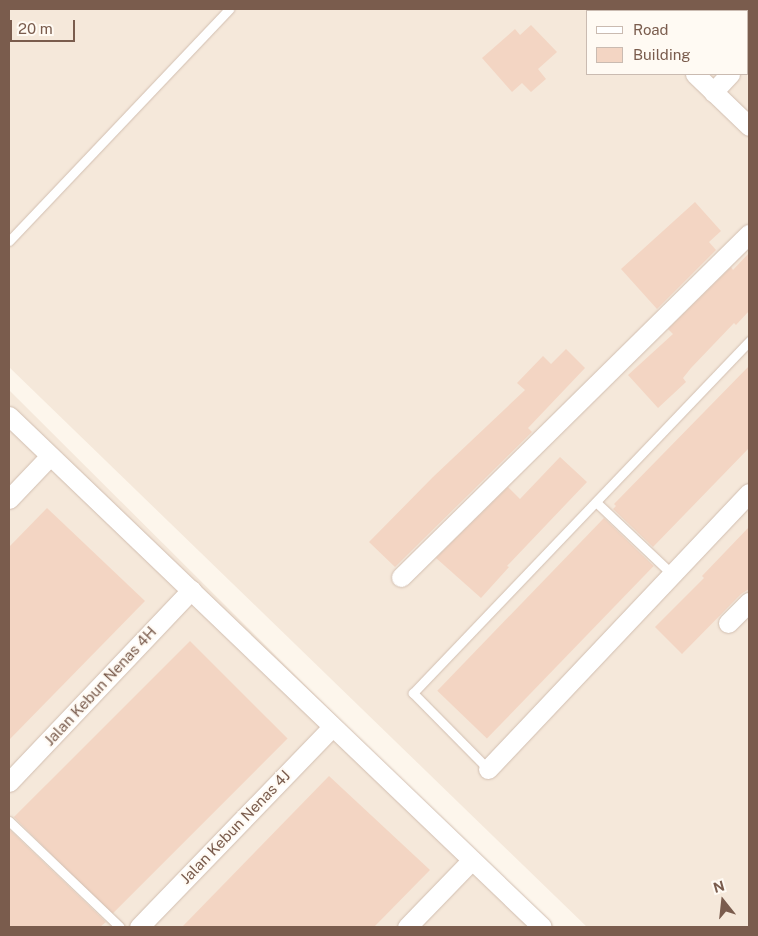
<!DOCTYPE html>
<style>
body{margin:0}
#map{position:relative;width:758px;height:936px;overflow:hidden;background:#fdf6ec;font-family:"Public Sans",sans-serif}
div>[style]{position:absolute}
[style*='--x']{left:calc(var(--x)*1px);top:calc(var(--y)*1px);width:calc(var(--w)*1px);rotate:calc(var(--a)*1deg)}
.residential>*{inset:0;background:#f5e8da}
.building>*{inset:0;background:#f3d5c3;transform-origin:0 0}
.roads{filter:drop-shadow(0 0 1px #d1beb0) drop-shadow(0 0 1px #d1beb0)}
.service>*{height:9px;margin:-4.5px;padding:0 4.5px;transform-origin:4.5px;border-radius:4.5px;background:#fff}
.minor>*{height:19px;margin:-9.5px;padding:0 9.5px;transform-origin:9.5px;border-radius:9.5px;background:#fff}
span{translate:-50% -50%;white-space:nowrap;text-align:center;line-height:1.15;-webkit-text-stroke:4px #fffaf3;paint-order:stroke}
.street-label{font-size:15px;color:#7a5c4d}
.frame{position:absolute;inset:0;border:10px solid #7a5c4d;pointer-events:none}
.legend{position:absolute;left:586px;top:10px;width:162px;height:65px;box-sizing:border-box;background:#fffaf3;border:1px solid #cabbb1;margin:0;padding:6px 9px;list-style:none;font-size:15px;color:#7a5c4d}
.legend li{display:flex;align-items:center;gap:10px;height:25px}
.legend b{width:25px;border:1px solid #cabbb1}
.north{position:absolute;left:698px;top:876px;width:50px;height:50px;-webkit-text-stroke:4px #fffaf3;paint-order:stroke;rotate:344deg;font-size:14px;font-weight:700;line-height:20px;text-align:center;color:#7a5c4d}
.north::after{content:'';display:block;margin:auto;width:18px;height:22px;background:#7a5c4d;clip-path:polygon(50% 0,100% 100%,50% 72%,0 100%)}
.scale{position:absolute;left:10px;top:20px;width:65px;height:22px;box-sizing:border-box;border:2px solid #7a5c4d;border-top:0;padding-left:6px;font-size:15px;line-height:18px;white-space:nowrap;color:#7a5c4d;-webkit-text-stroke:4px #fffaf3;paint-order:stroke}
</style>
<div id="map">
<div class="residential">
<div style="clip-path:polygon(evenodd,9px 9px,749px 9px,749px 927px,587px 927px,9px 367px,9px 9px,587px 11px,747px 11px,747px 74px,587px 74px,587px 11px)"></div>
<div style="clip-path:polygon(9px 390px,548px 927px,9px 927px)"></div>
</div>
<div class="building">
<div style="clip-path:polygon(531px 25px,557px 52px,538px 69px,546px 79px,531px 92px,522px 83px,512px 92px,482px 58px,515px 29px,520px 35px)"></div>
<div style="clip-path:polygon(695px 202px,721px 231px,709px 242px,716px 250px,657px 309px,621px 269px)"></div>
<div style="clip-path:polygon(749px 253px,749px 311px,736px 325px,734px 323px,691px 368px,683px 378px,686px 382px,658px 408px,628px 375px,673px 334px,668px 329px,731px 267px,733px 270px)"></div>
<div style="clip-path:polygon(566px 349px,585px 368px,528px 428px,532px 432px,395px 567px,369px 542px,433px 477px,525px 390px,517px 383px,543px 356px,551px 364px)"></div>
<div style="clip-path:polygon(749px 366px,749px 448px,653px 547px,613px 509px,616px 506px,614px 504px)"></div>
<div style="clip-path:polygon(560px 457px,587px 482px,507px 566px,509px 567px,481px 598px,436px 558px,508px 487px,520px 499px)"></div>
<div style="clip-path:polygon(47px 508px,145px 601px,9px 740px,9px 547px)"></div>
<div style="left:604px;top:518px;width:69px;height:240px;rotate:44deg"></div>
<div style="clip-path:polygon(749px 527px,749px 589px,741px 594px,682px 654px,655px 627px,704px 578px,702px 576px)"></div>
<div style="left:190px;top:641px;width:138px;height:249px;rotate:45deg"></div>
<div style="clip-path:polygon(329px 776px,430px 870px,374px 927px,182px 927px)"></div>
<div style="clip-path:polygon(9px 829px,106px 922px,100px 927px,9px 927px)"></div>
</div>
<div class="roads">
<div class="service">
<div style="--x:9;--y:241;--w:320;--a:-46.5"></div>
<div style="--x:596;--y:502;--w:105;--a:43.5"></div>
<div style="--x:488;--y:769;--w:107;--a:-134.6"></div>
<div style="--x:413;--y:693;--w:487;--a:-46.3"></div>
<div style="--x:9;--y:821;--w:153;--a:43.7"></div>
</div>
<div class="minor">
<div style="--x:627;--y:9;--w:4;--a:34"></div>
<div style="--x:747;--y:57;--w:4;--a:-56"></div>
<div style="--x:695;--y:74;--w:75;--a:43.9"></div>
<div style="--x:713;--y:92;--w:25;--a:-47"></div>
<div style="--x:9;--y:416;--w:738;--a:43.79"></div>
<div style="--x:9;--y:499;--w:59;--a:-46.4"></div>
<div style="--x:401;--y:577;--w:489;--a:-44.6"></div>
<div style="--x:728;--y:623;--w:30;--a:-45"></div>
<div style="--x:488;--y:769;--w:380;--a:-46.6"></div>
<div style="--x:9;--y:782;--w:265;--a:-46.5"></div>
<div style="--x:139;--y:927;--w:278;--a:-46"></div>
<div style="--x:407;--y:927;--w:93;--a:-45.9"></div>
</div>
</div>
<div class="street-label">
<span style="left:100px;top:686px;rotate:-47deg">Jalan Kebun Nenas 4H</span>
<span style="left:235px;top:827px;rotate:-46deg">Jalan Kebun Nenas 4J</span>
</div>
<div class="frame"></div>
<ul class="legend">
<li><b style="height:6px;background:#fff"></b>Road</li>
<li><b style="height:14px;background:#f3d5c3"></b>Building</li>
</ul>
<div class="north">N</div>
<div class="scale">20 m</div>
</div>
